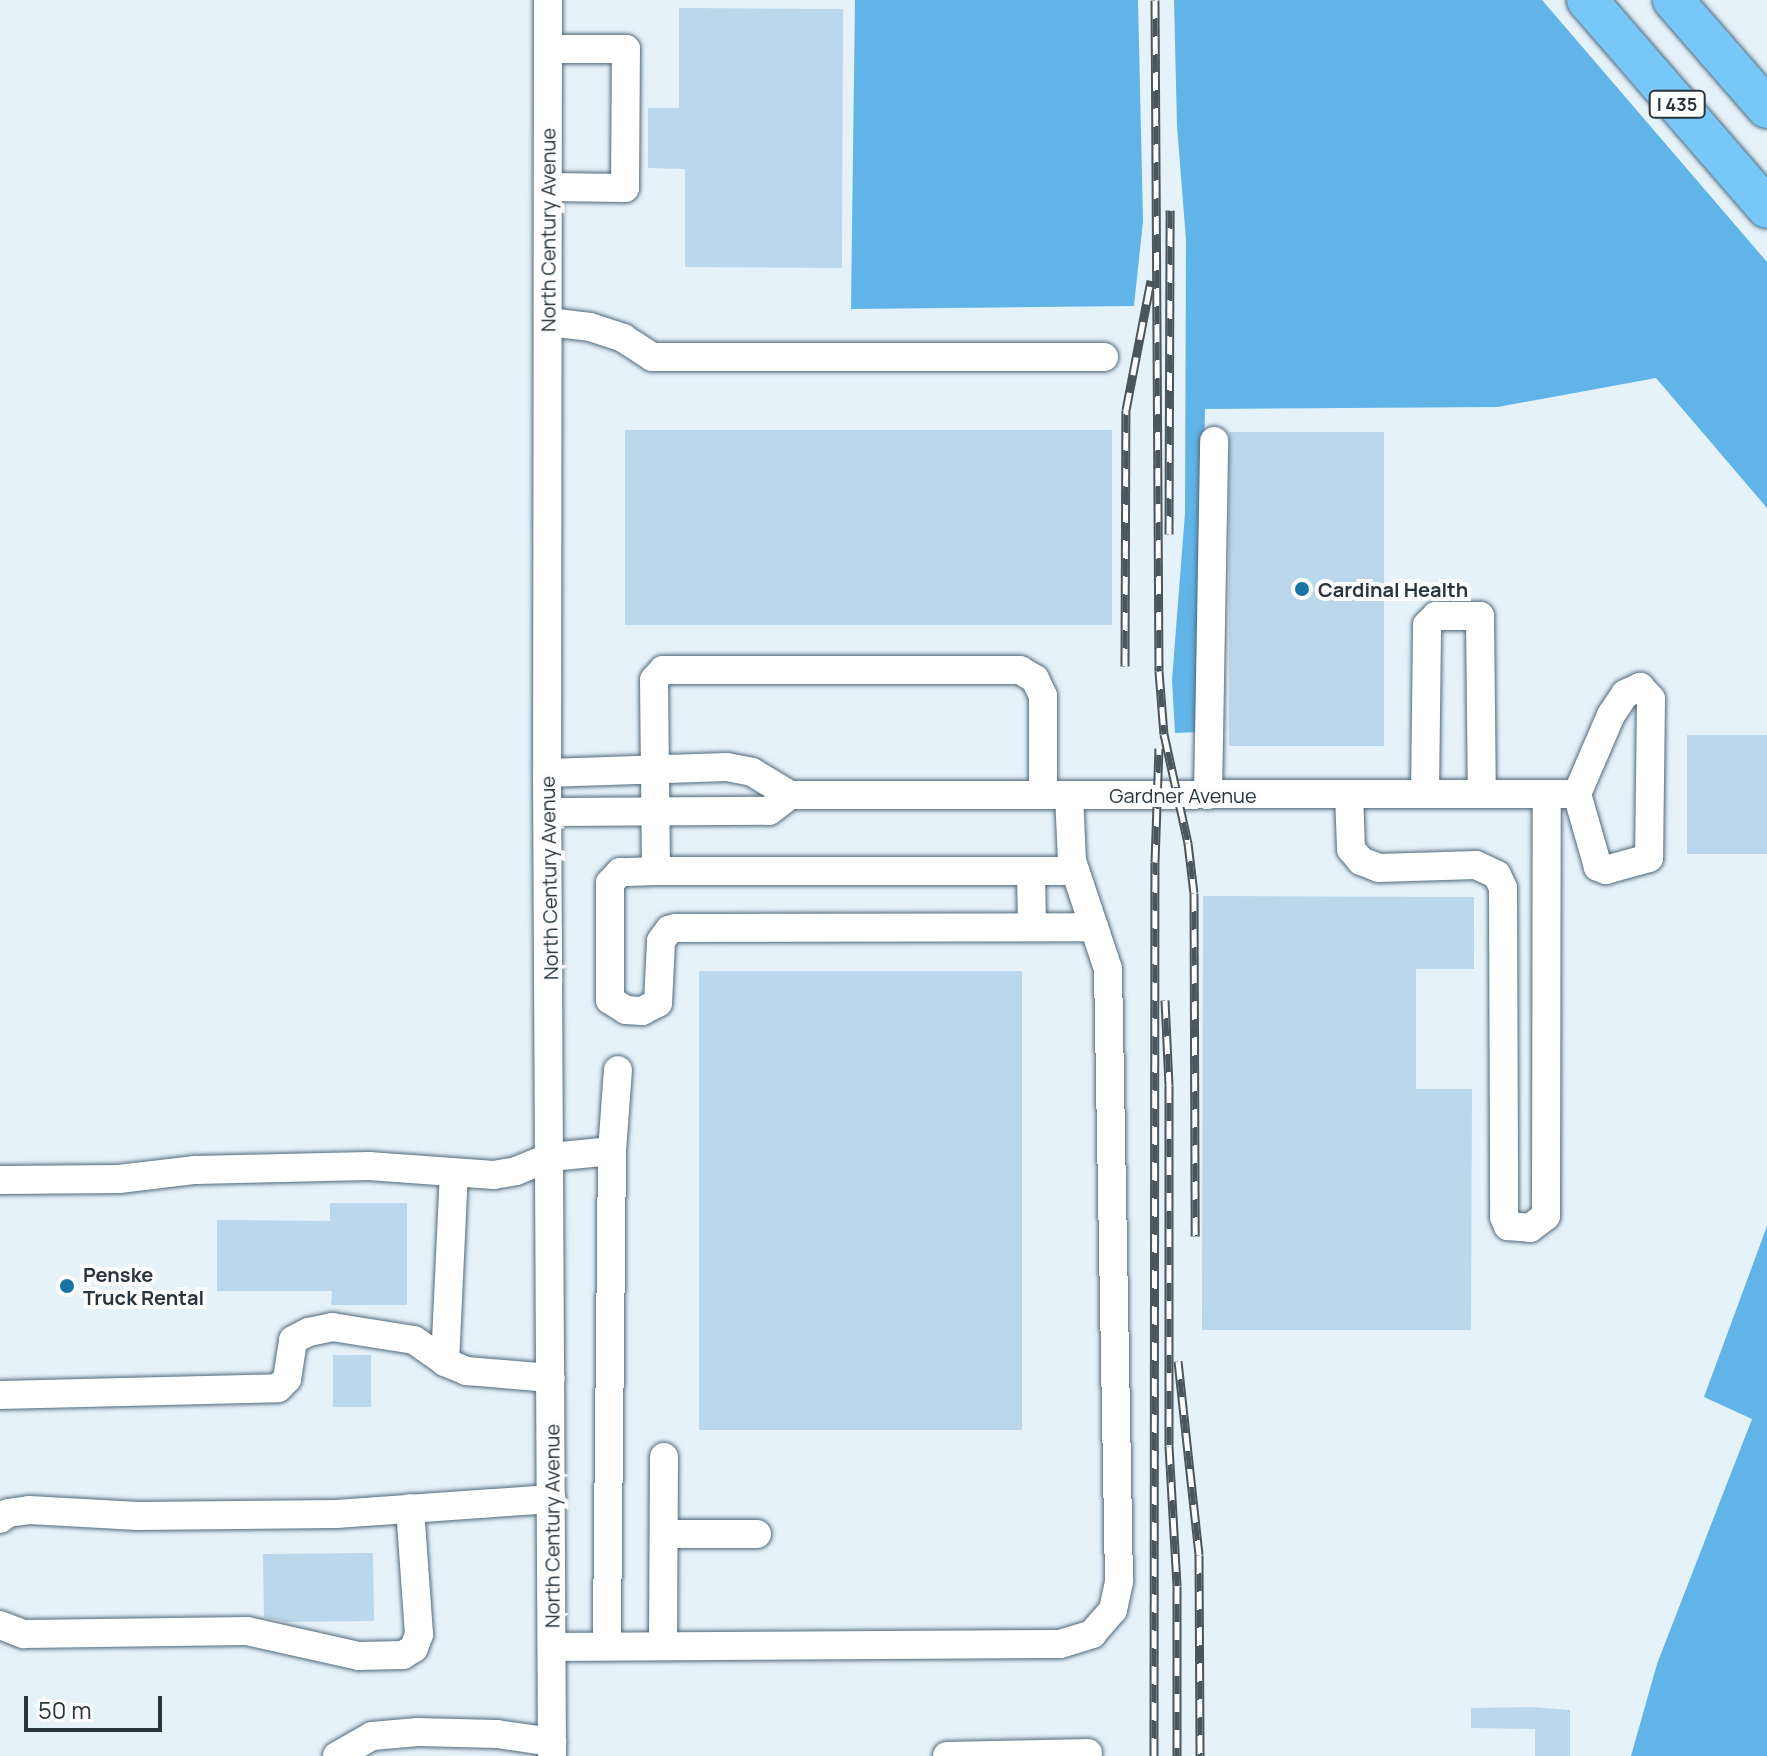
<!DOCTYPE html>
<style>
body{margin:0}
#map{position:relative;width:1767px;height:1756px;overflow:hidden;background:#e6f2fa;font-family:Manrope,sans-serif}
div>[style]{position:absolute}
[style*='--x']{left:calc(var(--x)*1px);top:calc(var(--y)*1px);width:calc(var(--w)*1px);rotate:calc(var(--a)*1deg)}
.forest>*{inset:0;background:#61b4e7}
.building>*{inset:0;background:#bad7eb;transform-origin:0 0}
.roads{filter:drop-shadow(0 0 2px #4f697b) drop-shadow(0 0 2px #4f697b)}
.minor>*{height:28px;margin:-14px;padding:0 14px;transform-origin:14px;border-radius:14px;background:#fff}
.highway>*{height:40px;margin:-20px;padding:0 20px;transform-origin:20px;border-radius:20px;background:#77c7f8}
.rail>*{height:9px;margin-top:-4.5px;transform-origin:0;background:repeating-linear-gradient(90deg,#fdfdfd 0 18px,#4a565e 0 36px);box-sizing:border-box;border-block:2px solid #4a565e}
.dots>*{width:22px;height:22px;translate:-50% -50%;box-sizing:border-box;border:4px solid #fdfdfd;border-radius:50%}
span{translate:-50% -50%;white-space:nowrap;text-align:center;line-height:1.15;-webkit-text-stroke:8px #fdfdfd;paint-order:stroke}
.shield-label span{padding:2px 6px;background:#fdfdfd;border:2px solid;border-radius:6px;-webkit-text-stroke-width:0}
.shield-label{font-size:18px;color:#29353d;font-weight:700}
.street-label{font-size:20px;color:#29353d}
.poi-label{font-size:20px;color:#29353d;font-weight:700}
.left{translate:0 -50%;text-align:left}
.scale{position:absolute;left:24px;top:1696px;width:138px;height:36px;box-sizing:border-box;border:4px solid #29353d;border-top:0;padding-left:10px;font-size:24px;line-height:28px;white-space:nowrap;color:#29353d;-webkit-text-stroke:6px #fdfdfd;paint-order:stroke}
</style>
<div id="map">
<div class="forest">
<div style="clip-path:polygon(855px 0,1138px 0,1143px 221px,1134px 306px,851px 309px)"></div>
<div style="clip-path:polygon(1174px 0,1542px 0,1767px 262px,1767px 508px,1656px 378px,1498px 407px,1205px 409px,1199px 732px,1175px 733px,1172px 680px,1185px 513px,1186px 240px,1177px 126px)"></div>
<div style="clip-path:polygon(1767px 1226px,1767px 1756px,1631px 1756px,1657px 1664px,1752px 1419px,1704px 1397px)"></div>
</div>
<div class="building">
<div style="clip-path:polygon(679px 8px,843px 9px,842px 268px,685px 267px,685px 169px,648px 168px,648px 108px,679px 108px)"></div>
<div style="left:1112px;top:430px;width:195px;height:487px;rotate:90deg"></div>
<div style="left:1229px;top:432px;width:155px;height:314px"></div>
<div style="left:1687px;top:735px;width:80px;height:119px"></div>
<div style="clip-path:polygon(1203px 896px,1474px 897px,1474px 969px,1416px 969px,1416px 1089px,1472px 1089px,1471px 1330px,1202px 1330px)"></div>
<div style="left:699px;top:971px;width:323px;height:459px"></div>
<div style="clip-path:polygon(330px 1203px,407px 1203px,407px 1305px,331px 1305px,332px 1291px,217px 1291px,217px 1220px,330px 1221px)"></div>
<div style="left:333px;top:1355px;width:38px;height:52px"></div>
<div style="clip-path:polygon(373px 1553px,374px 1621px,286px 1622px,264px 1617px,263px 1554px)"></div>
<div style="clip-path:polygon(1532px 1707px,1570px 1710px,1570px 1756px,1535px 1756px,1535px 1729px,1471px 1728px,1471px 1708px)"></div>
</div>
<div class="roads">
<div class="minor">
<div style="--x:548;--y:0;--w:773;--a:90.07"></div>
<div style="--x:547;--y:773;--w:983;--a:89.71"></div>
<div style="--x:548;--y:187;--w:77;--a:0.7"></div>
<div style="--x:625;--y:188;--w:139;--a:-89.6"></div>
<div style="--x:626;--y:49;--w:78;--a:180"></div>
<div style="--x:548;--y:322;--w:42;--a:6.8"></div>
<div style="--x:590;--y:327;--w:35;--a:18"></div>
<div style="--x:623;--y:338;--w:35;--a:33"></div>
<div style="--x:652;--y:357;--w:452;--a:0"></div>
<div style="--x:1640;--y:687;--w:16;--a:47"></div>
<div style="--x:1651;--y:699;--w:159;--a:90.7"></div>
<div style="--x:1649;--y:858;--w:45;--a:164.4"></div>
<div style="--x:1606;--y:870;--w:9;--a:-159"></div>
<div style="--x:1598;--y:867;--w:76;--a:-106"></div>
<div style="--x:1577;--y:794;--w:86;--a:-66.7"></div>
<div style="--x:1611;--y:715;--w:25;--a:-56"></div>
<div style="--x:1625;--y:694;--w:17;--a:-25"></div>
<div style="--x:547;--y:773;--w:180;--a:-1.9"></div>
<div style="--x:727;--y:767;--w:25;--a:11"></div>
<div style="--x:752;--y:772;--w:44;--a:31.2"></div>
<div style="--x:1349;--y:794;--w:55;--a:87.9"></div>
<div style="--x:1351;--y:849;--w:16;--a:50"></div>
<div style="--x:1361;--y:861;--w:19;--a:21"></div>
<div style="--x:1379;--y:868;--w:97;--a:-1.8"></div>
<div style="--x:1476;--y:865;--w:23;--a:25"></div>
<div style="--x:1497;--y:875;--w:14;--a:65"></div>
<div style="--x:1503;--y:888;--w:329;--a:89.8"></div>
<div style="--x:1504;--y:1217;--w:10;--a:66"></div>
<div style="--x:1508;--y:1226;--w:22;--a:5"></div>
<div style="--x:1530;--y:1228;--w:20;--a:-37"></div>
<div style="--x:1546;--y:1216;--w:422;--a:-89.9"></div>
<div style="--x:1425;--y:794;--w:169;--a:-89.3"></div>
<div style="--x:1427;--y:625;--w:13;--a:-45"></div>
<div style="--x:1436;--y:616;--w:44;--a:0"></div>
<div style="--x:1480;--y:616;--w:178;--a:89.4"></div>
<div style="--x:1043;--y:795;--w:99;--a:-90"></div>
<div style="--x:1043;--y:696;--w:19;--a:-115"></div>
<div style="--x:1035;--y:679;--w:17;--a:-149"></div>
<div style="--x:1020;--y:670;--w:357;--a:180"></div>
<div style="--x:663;--y:670;--w:13;--a:132"></div>
<div style="--x:654;--y:680;--w:191;--a:89.4"></div>
<div style="--x:656;--y:871;--w:36;--a:178"></div>
<div style="--x:620;--y:872;--w:15;--a:132"></div>
<div style="--x:610;--y:883;--w:117;--a:90"></div>
<div style="--x:610;--y:1000;--w:19;--a:32"></div>
<div style="--x:626;--y:1010;--w:16;--a:4"></div>
<div style="--x:642;--y:1011;--w:18;--a:-27"></div>
<div style="--x:658;--y:1003;--w:62;--a:-87.2"></div>
<div style="--x:661;--y:941;--w:14;--a:-54"></div>
<div style="--x:669;--y:930;--w:7;--a:-16"></div>
<div style="--x:676;--y:928;--w:418;--a:-0.1"></div>
<div style="--x:1208;--y:795;--w:354;--a:-89"></div>
<div style="--x:550;--y:812;--w:219;--a:-0.3"></div>
<div style="--x:769;--y:811;--w:26;--a:-37"></div>
<div style="--x:790;--y:795;--w:787;--a:-0.07"></div>
<div style="--x:656;--y:871;--w:419;--a:0"></div>
<div style="--x:1031;--y:871;--w:56;--a:89"></div>
<div style="--x:612;--y:1151;--w:81;--a:-85.8"></div>
<div style="--x:0;--y:1180;--w:119;--a:-0.5"></div>
<div style="--x:119;--y:1179;--w:77;--a:-6.8"></div>
<div style="--x:195;--y:1170;--w:174;--a:-1.3"></div>
<div style="--x:369;--y:1166;--w:125;--a:4.1"></div>
<div style="--x:494;--y:1175;--w:22;--a:-10"></div>
<div style="--x:516;--y:1171;--w:38;--a:-22"></div>
<div style="--x:551;--y:1157;--w:61;--a:-5.6"></div>
<div style="--x:612;--y:1151;--w:494;--a:90.6"></div>
<div style="--x:445;--y:1362;--w:188;--a:-87.3"></div>
<div style="--x:0;--y:1395;--w:278;--a:-1.4"></div>
<div style="--x:278;--y:1388;--w:13;--a:-45"></div>
<div style="--x:287;--y:1379;--w:39;--a:-81"></div>
<div style="--x:293;--y:1340;--w:18;--a:-27"></div>
<div style="--x:309;--y:1332;--w:24;--a:-12"></div>
<div style="--x:332;--y:1327;--w:83;--a:9"></div>
<div style="--x:414;--y:1340;--w:38;--a:35"></div>
<div style="--x:445;--y:1362;--w:23;--a:23"></div>
<div style="--x:466;--y:1371;--w:85;--a:4.7"></div>
<div style="--x:0;--y:1519;--w:10;--a:-37"></div>
<div style="--x:8;--y:1513;--w:21;--a:-8"></div>
<div style="--x:29;--y:1510;--w:109;--a:3.2"></div>
<div style="--x:138;--y:1516;--w:198;--a:-0.6"></div>
<div style="--x:336;--y:1514;--w:216;--a:-4"></div>
<div style="--x:665;--y:1534;--w:92;--a:0"></div>
<div style="--x:0;--y:1625;--w:26;--a:21"></div>
<div style="--x:24;--y:1634;--w:223;--a:-0.8"></div>
<div style="--x:247;--y:1631;--w:115;--a:12.6"></div>
<div style="--x:359;--y:1656;--w:44;--a:-1.3"></div>
<div style="--x:403;--y:1655;--w:13;--a:-32"></div>
<div style="--x:414;--y:1648;--w:15;--a:-70"></div>
<div style="--x:419;--y:1634;--w:126;--a:-94.1"></div>
<div style="--x:663;--y:1645;--w:188;--a:-89.7"></div>
<div style="--x:552;--y:1647;--w:508;--a:-0.34"></div>
<div style="--x:1060;--y:1644;--w:34;--a:-17"></div>
<div style="--x:1092;--y:1634;--w:32;--a:-49"></div>
<div style="--x:1113;--y:1610;--w:30;--a:-78"></div>
<div style="--x:1119;--y:1581;--w:612;--a:-91.03"></div>
<div style="--x:1108;--y:969;--w:114;--a:-108.4"></div>
<div style="--x:1072;--y:861;--w:66;--a:-92.6"></div>
<div style="--x:337;--y:1756;--w:40;--a:-29.7"></div>
<div style="--x:372;--y:1736;--w:46;--a:-5"></div>
<div style="--x:418;--y:1732;--w:79;--a:1.5"></div>
<div style="--x:497;--y:1734;--w:56;--a:8.3"></div>
<div style="--x:947;--y:1756;--w:141;--a:-1.2"></div>
</div>
<div class="highway">
<div style="--x:1587;--y:0;--w:275;--a:49.1"></div>
<div style="--x:1673;--y:0;--w:143;--a:49"></div>
</div>
</div>
<div class="rail">
<div style="--x:1155;--y:0;--w:671;--a:89.66"></div>
<div style="--x:1159;--y:671;--w:63;--a:85.5"></div>
<div style="--x:1164;--y:734;--w:112;--a:77.6"></div>
<div style="--x:1188;--y:843;--w:50;--a:83.2"></div>
<div style="--x:1194;--y:893;--w:343;--a:89.8"></div>
<div style="--x:1169;--y:534;--w:324;--a:-89.8"></div>
<div style="--x:1125;--y:666;--w:256;--a:-89.8"></div>
<div style="--x:1126;--y:410;--w:132;--a:-79.1"></div>
<div style="--x:1165;--y:1000;--w:85;--a:87.3"></div>
<div style="--x:1169;--y:1085;--w:361;--a:90"></div>
<div style="--x:1169;--y:1446;--w:140;--a:86.7"></div>
<div style="--x:1177;--y:1586;--w:170;--a:90"></div>
<div style="--x:1178;--y:1361;--w:195;--a:83.8"></div>
<div style="--x:1199;--y:1555;--w:201;--a:89.7"></div>
<div style="--x:1154;--y:1756;--w:894;--a:-89.94"></div>
<div style="--x:1155;--y:862;--w:114;--a:-88"></div>
</div>
<div class="dots">
<div style="left:1302px;top:589px;background:#1873a2"></div>
<div style="left:67px;top:1286px;background:#1873a2"></div>
</div>
<div class="shield-label">
<span style="left:1677px;top:104px">I 435</span>
</div>
<div class="street-label">
<span style="left:548px;top:230px;rotate:-90deg">North Century Avenue</span>
<span style="left:1183px;top:795px">Gardner Avenue</span>
<span style="left:549px;top:878px;rotate:-91deg">North Century Avenue</span>
<span style="left:552px;top:1526px;rotate:-90deg">North Century Avenue</span>
</div>
<div class="poi-label">
<span class="left" style="left:1318px;top:589px">Cardinal Health</span>
<span class="left" style="left:83px;top:1286px">Penske<br>Truck Rental</span>
</div>
<div class="scale">50 m</div>
</div>
